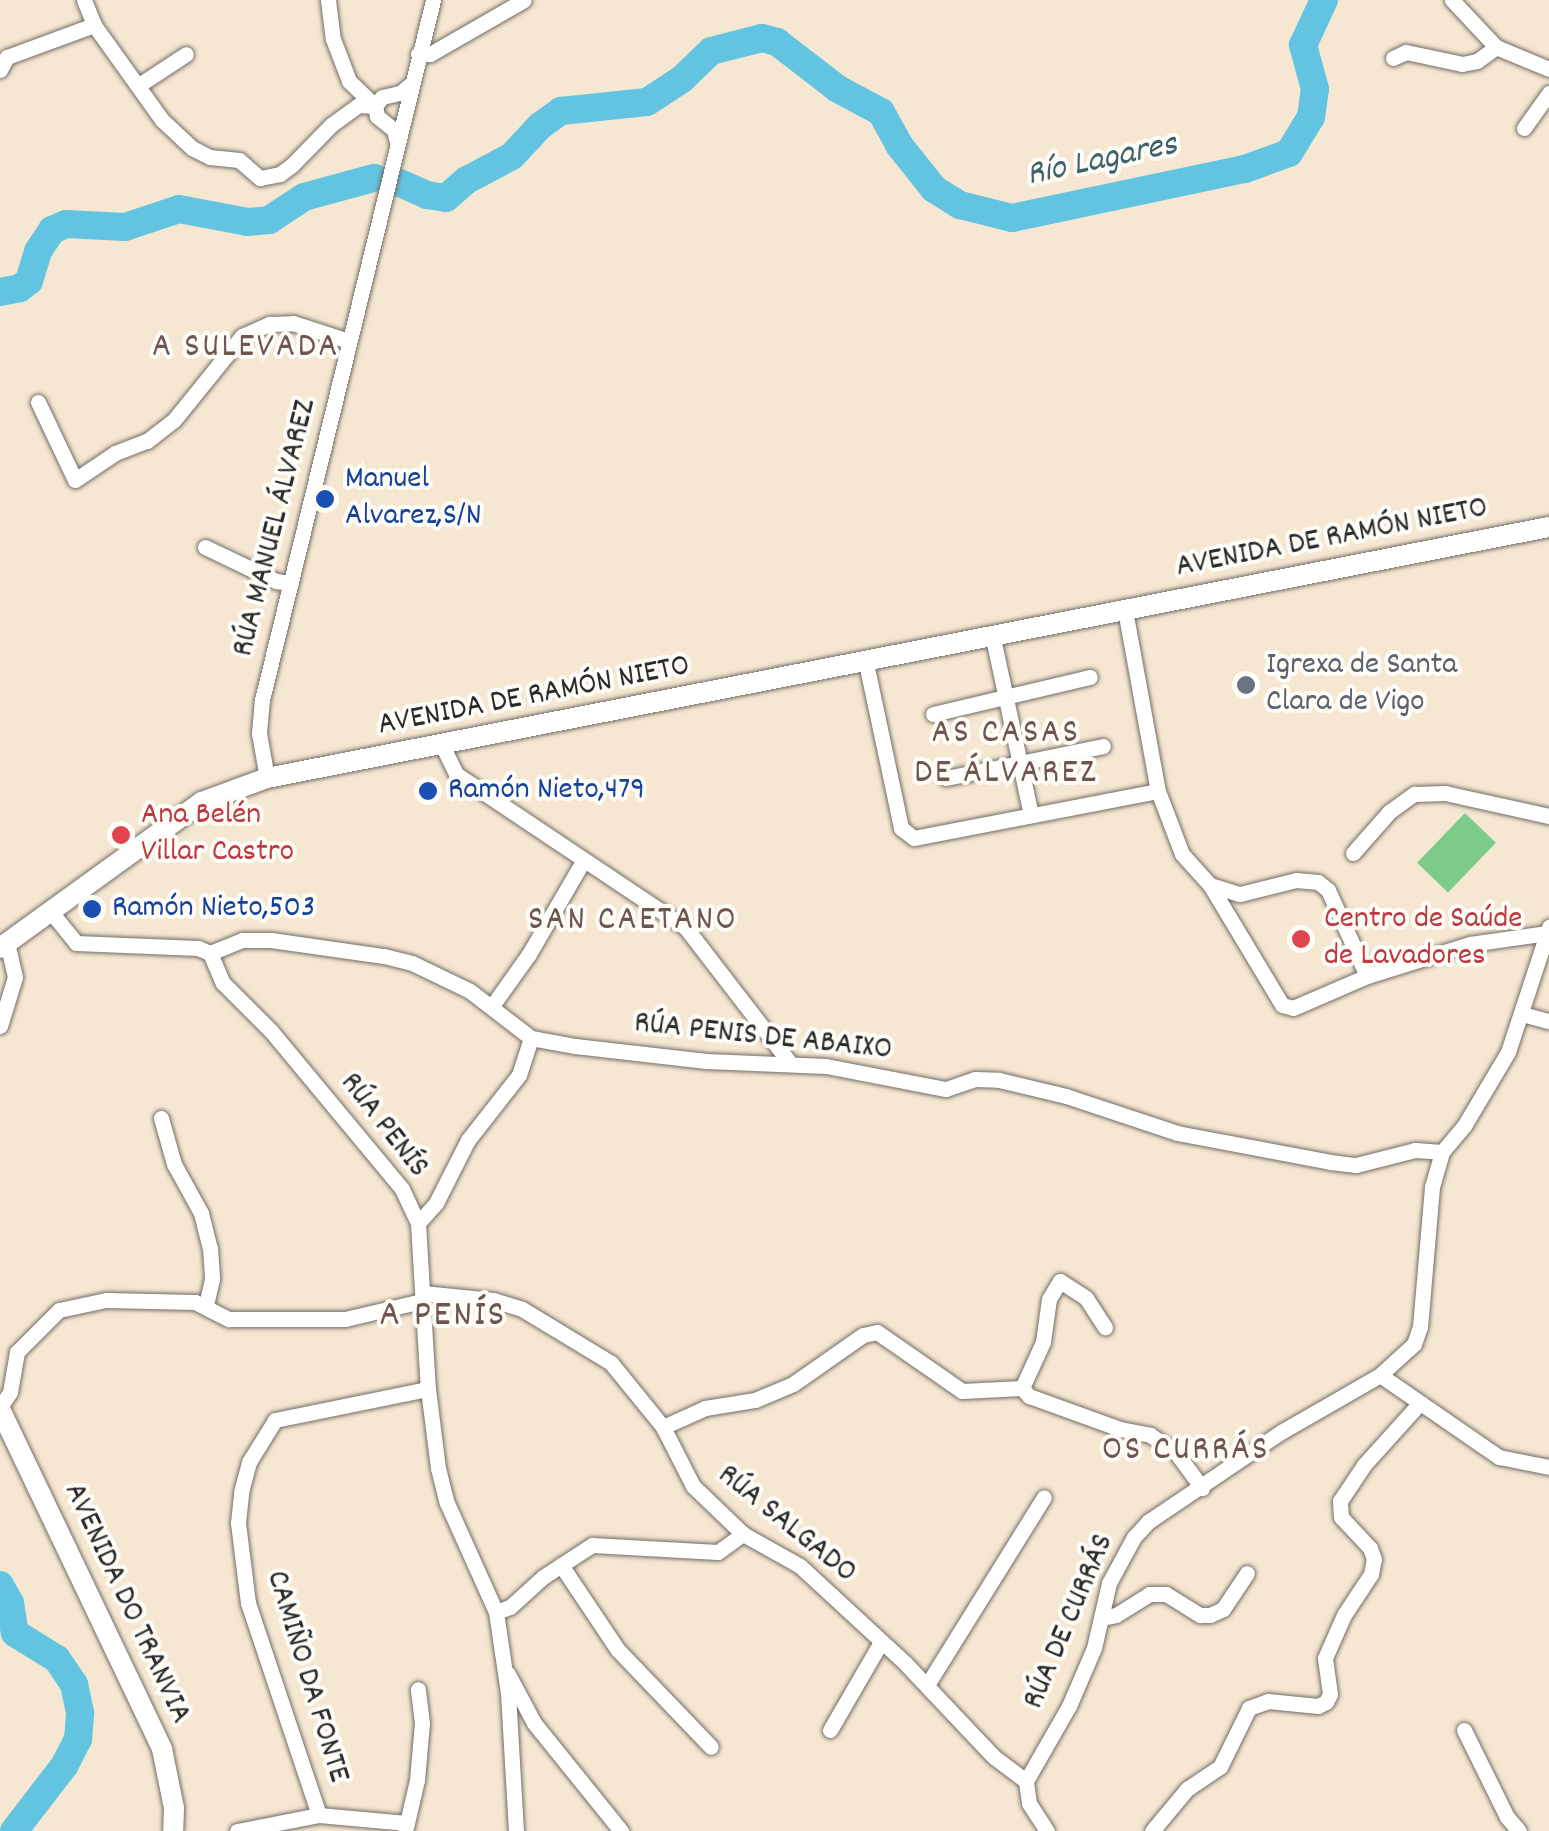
<!DOCTYPE html>
<meta charset="utf-8">
<style>
body{margin:0}
#map{position:relative;width:1549px;height:1831px;overflow:hidden;background:#f6e7d2;font-family:Dekko,sans-serif}
div>[style]{position:absolute}
[style*='--x']{left:calc(var(--x)*1px);top:calc(var(--y)*1px);width:calc(var(--w)*1px);rotate:calc(var(--a)*1deg)}
.green>*{inset:0;background:#7dcb8b;transform-origin:0 0}
.river>*{height:28px;margin:-14px;padding:0 14px;transform-origin:14px;border-radius:14px;background:#62c4e0}
.roads{filter:drop-shadow(0 0 2px #726d65) drop-shadow(0 0 2px #726d65)}
.minor>*{height:15px;margin:-7.5px;padding:0 7.5px;transform-origin:7.5px;border-radius:7.5px;background:#fff}
.secondary>*{height:20px;margin:-10px;padding:0 10px;transform-origin:10px;border-radius:10px;background:#fff}
.dots>*{width:28px;height:28px;translate:-50% -50%;box-sizing:border-box;border:5px solid #fdfcf7;border-radius:50%}
span{translate:-50% -50%;white-space:nowrap;text-align:center;line-height:1.15;-webkit-text-stroke:8px #fdfcf7;paint-order:stroke}
.transit-label{font-size:32px;color:#164399}
.left{translate:0 -50%;text-align:left}
.street-label{font-size:32px;color:#2b2b2b}
.worship-label{font-size:32px;color:#5b616d}
.health-label{font-size:32px;color:#be3a42}
.water-label{font-size:35px;color:#3e616a;font-style:italic}
.neighbourhood-label{font-size:35px;color:#6f554f;letter-spacing:2.5px}
.quarter-label{font-size:38px;color:#6f554f;letter-spacing:2.5px}
</style>
<div id="map">
<div class="green">
<div style="left:1465px;top:813px;width:43px;height:69px;rotate:44deg"></div>
</div>
<div class="river">
<div style="--x:400;--y:183;--w:30;--a:24"></div>
<div style="--x:427;--y:195;--w:19;--a:9"></div>
<div style="--x:446;--y:198;--w:28;--a:-41"></div>
<div style="--x:467;--y:180;--w:51;--a:-28.1"></div>
<div style="--x:512;--y:156;--w:41;--a:-47"></div>
<div style="--x:540;--y:126;--w:26;--a:-36"></div>
<div style="--x:561;--y:111;--w:86;--a:-6"></div>
<div style="--x:647;--y:102;--w:42;--a:-33.3"></div>
<div style="--x:682;--y:79;--w:40;--a:-44"></div>
<div style="--x:711;--y:51;--w:53;--a:-14.3"></div>
<div style="--x:762;--y:38;--w:16;--a:15"></div>
<div style="--x:777;--y:42;--w:77;--a:37.6"></div>
<div style="--x:838;--y:89;--w:49;--a:28.1"></div>
<div style="--x:881;--y:112;--w:38;--a:61"></div>
<div style="--x:899;--y:145;--w:56;--a:51.5"></div>
<div style="--x:934;--y:189;--w:31;--a:32"></div>
<div style="--x:960;--y:205;--w:54;--a:14"></div>
<div style="--x:1012;--y:218;--w:238;--a:-11.9"></div>
<div style="--x:1245;--y:169;--w:47;--a:-20"></div>
<div style="--x:1289;--y:153;--w:42;--a:-58.6"></div>
<div style="--x:1311;--y:117;--w:28;--a:-82"></div>
<div style="--x:1315;--y:89;--w:46;--a:-105.3"></div>
<div style="--x:1303;--y:45;--w:50;--a:-65"></div>
<div style="--x:0;--y:292;--w:20;--a:-11"></div>
<div style="--x:20;--y:288;--w:11;--a:-38"></div>
<div style="--x:29;--y:281;--w:31;--a:-73"></div>
<div style="--x:38;--y:251;--w:25;--a:-56"></div>
<div style="--x:52;--y:230;--w:15;--a:-23"></div>
<div style="--x:66;--y:224;--w:59;--a:2.9"></div>
<div style="--x:125;--y:227;--w:57;--a:-18.4"></div>
<div style="--x:179;--y:209;--w:70;--a:10.7"></div>
<div style="--x:248;--y:222;--w:21;--a:-5"></div>
<div style="--x:269;--y:220;--w:42;--a:-33.3"></div>
<div style="--x:304;--y:197;--w:73;--a:-15.2"></div>
<div style="--x:0;--y:1585;--w:21;--a:61"></div>
<div style="--x:10;--y:1603;--w:30;--a:81"></div>
<div style="--x:15;--y:1633;--w:49;--a:31.8"></div>
<div style="--x:57;--y:1659;--w:30;--a:56"></div>
<div style="--x:74;--y:1684;--w:30;--a:78"></div>
<div style="--x:80;--y:1713;--w:26;--a:94"></div>
<div style="--x:78;--y:1739;--w:30;--a:117"></div>
<div style="--x:64;--y:1766;--w:82;--a:127.6"></div>
</div>
<div class="roads">
<div class="minor">
<div style="--x:84;--y:0;--w:27;--a:68"></div>
<div style="--x:94;--y:25;--w:117;--a:54.4"></div>
<div style="--x:162;--y:120;--w:41;--a:43"></div>
<div style="--x:192;--y:148;--w:20;--a:27"></div>
<div style="--x:210;--y:157;--w:29;--a:6"></div>
<div style="--x:239;--y:160;--w:28;--a:41"></div>
<div style="--x:260;--y:178;--w:20;--a:-11"></div>
<div style="--x:280;--y:174;--w:15;--a:-37"></div>
<div style="--x:292;--y:165;--w:56;--a:-45.7"></div>
<div style="--x:331;--y:125;--w:34;--a:-36"></div>
<div style="--x:359;--y:105;--w:16;--a:4"></div>
<div style="--x:328;--y:0;--w:39;--a:83"></div>
<div style="--x:333;--y:39;--w:45;--a:69.1"></div>
<div style="--x:349;--y:81;--w:36;--a:44"></div>
<div style="--x:1452;--y:0;--w:64;--a:46.9"></div>
<div style="--x:1496;--y:47;--w:57;--a:22.5"></div>
<div style="--x:418;--y:54;--w:12;--a:0"></div>
<div style="--x:430;--y:54;--w:108;--a:-29.9"></div>
<div style="--x:1393;--y:58;--w:14;--a:-25"></div>
<div style="--x:1406;--y:52;--w:57;--a:12.1"></div>
<div style="--x:1462;--y:64;--w:15;--a:-11"></div>
<div style="--x:1477;--y:61;--w:24;--a:-36"></div>
<div style="--x:0;--y:70;--w:15;--a:-62"></div>
<div style="--x:7;--y:57;--w:93;--a:-20.2"></div>
<div style="--x:139;--y:85;--w:56;--a:-33.4"></div>
<div style="--x:1524;--y:128;--w:43;--a:-54.5"></div>
<div style="--x:397;--y:142;--w:12;--a:-104"></div>
<div style="--x:394;--y:130;--w:22;--a:-141"></div>
<div style="--x:377;--y:116;--w:10;--a:-101"></div>
<div style="--x:375;--y:106;--w:11;--a:-52"></div>
<div style="--x:382;--y:97;--w:18;--a:-13"></div>
<div style="--x:400;--y:93;--w:13;--a:-39"></div>
<div style="--x:38;--y:402;--w:86;--a:64.6"></div>
<div style="--x:75;--y:480;--w:48;--a:-34"></div>
<div style="--x:115;--y:453;--w:34;--a:-21"></div>
<div style="--x:147;--y:441;--w:34;--a:-38"></div>
<div style="--x:174;--y:420;--w:108;--a:-51"></div>
<div style="--x:242;--y:336;--w:30;--a:-24"></div>
<div style="--x:269;--y:324;--w:24;--a:-2"></div>
<div style="--x:293;--y:323;--w:59;--a:17.8"></div>
<div style="--x:205;--y:547;--w:79;--a:25.6"></div>
<div style="--x:276;--y:581;--w:15;--a:8"></div>
<div style="--x:1125;--y:610;--w:184;--a:79.7"></div>
<div style="--x:1158;--y:791;--w:67;--a:69.1"></div>
<div style="--x:1182;--y:854;--w:42;--a:47.9"></div>
<div style="--x:1210;--y:885;--w:31;--a:17"></div>
<div style="--x:1240;--y:894;--w:58;--a:-14"></div>
<div style="--x:1296;--y:880;--w:22;--a:5"></div>
<div style="--x:1318;--y:882;--w:13;--a:39"></div>
<div style="--x:1328;--y:890;--w:94;--a:65.6"></div>
<div style="--x:993;--y:638;--w:181;--a:77.9"></div>
<div style="--x:866;--y:663;--w:169;--a:78"></div>
<div style="--x:901;--y:828;--w:16;--a:38"></div>
<div style="--x:914;--y:838;--w:248;--a:-10.9"></div>
<div style="--x:933;--y:714;--w:161;--a:-13.3"></div>
<div style="--x:442;--y:745;--w:32;--a:64"></div>
<div style="--x:456;--y:774;--w:277;--a:33.8"></div>
<div style="--x:686;--y:928;--w:170;--a:52.4"></div>
<div style="--x:267;--y:778;--w:46;--a:-100.1"></div>
<div style="--x:259;--y:733;--w:33;--a:-85"></div>
<div style="--x:262;--y:700;--w:721;--a:-76.27"></div>
<div style="--x:946;--y:778;--w:160;--a:-11.5"></div>
<div style="--x:1353;--y:853;--w:55;--a:-48.7"></div>
<div style="--x:1389;--y:812;--w:31;--a:-36"></div>
<div style="--x:1414;--y:794;--w:31;--a:-2"></div>
<div style="--x:1445;--y:793;--w:107;--a:12.5"></div>
<div style="--x:1210;--y:885;--w:140;--a:59"></div>
<div style="--x:1282;--y:1005;--w:11;--a:15"></div>
<div style="--x:1293;--y:1008;--w:81;--a:-23.4"></div>
<div style="--x:1367;--y:976;--w:108;--a:-17.3"></div>
<div style="--x:1470;--y:944;--w:78;--a:-8.1"></div>
<div style="--x:51;--y:912;--w:40;--a:51"></div>
<div style="--x:76;--y:943;--w:122;--a:2.3"></div>
<div style="--x:198;--y:948;--w:13;--a:23"></div>
<div style="--x:210;--y:953;--w:33;--a:67"></div>
<div style="--x:223;--y:983;--w:68;--a:45"></div>
<div style="--x:271;--y:1031;--w:205;--a:50.3"></div>
<div style="--x:402;--y:1189;--w:38;--a:65"></div>
<div style="--x:418;--y:1223;--w:166;--a:86.6"></div>
<div style="--x:428;--y:1389;--w:80;--a:82.8"></div>
<div style="--x:438;--y:1468;--w:36;--a:76"></div>
<div style="--x:447;--y:1503;--w:120;--a:65.8"></div>
<div style="--x:496;--y:1612;--w:82;--a:81.6"></div>
<div style="--x:508;--y:1693;--w:138;--a:86.7"></div>
<div style="--x:210;--y:953;--w:35;--a:-22"></div>
<div style="--x:243;--y:940;--w:28;--a:0"></div>
<div style="--x:271;--y:940;--w:114;--a:8.1"></div>
<div style="--x:384;--y:956;--w:29;--a:14"></div>
<div style="--x:412;--y:963;--w:64;--a:25.8"></div>
<div style="--x:470;--y:991;--w:77;--a:37.6"></div>
<div style="--x:531;--y:1038;--w:45;--a:10.3"></div>
<div style="--x:575;--y:1046;--w:132;--a:6.5"></div>
<div style="--x:706;--y:1061;--w:120;--a:2.4"></div>
<div style="--x:826;--y:1066;--w:122;--a:10.9"></div>
<div style="--x:946;--y:1089;--w:31;--a:-19"></div>
<div style="--x:975;--y:1079;--w:24;--a:2"></div>
<div style="--x:999;--y:1080;--w:69;--a:13.4"></div>
<div style="--x:1066;--y:1096;--w:117;--a:18.4"></div>
<div style="--x:1177;--y:1133;--w:156;--a:10.7"></div>
<div style="--x:1330;--y:1162;--w:26;--a:7"></div>
<div style="--x:1356;--y:1165;--w:61;--a:-14.3"></div>
<div style="--x:1415;--y:1150;--w:27;--a:4"></div>
<div style="--x:492;--y:1006;--w:64;--a:-54.6"></div>
<div style="--x:529;--y:954;--w:105;--a:-59.8"></div>
<div style="--x:1522;--y:1014;--w:28;--a:15"></div>
<div style="--x:0;--y:1026;--w:51;--a:-73"></div>
<div style="--x:15;--y:977;--w:35;--a:-103"></div>
<div style="--x:161;--y:1118;--w:48;--a:74.2"></div>
<div style="--x:174;--y:1164;--w:56;--a:61.1"></div>
<div style="--x:201;--y:1213;--w:36;--a:76"></div>
<div style="--x:210;--y:1248;--w:31;--a:86"></div>
<div style="--x:212;--y:1279;--w:26;--a:103"></div>
<div style="--x:418;--y:1223;--w:27;--a:-48"></div>
<div style="--x:436;--y:1203;--w:71;--a:-63.1"></div>
<div style="--x:468;--y:1140;--w:83;--a:-51.9"></div>
<div style="--x:519;--y:1075;--w:39;--a:-72"></div>
<div style="--x:423;--y:1293;--w:70;--a:5.7"></div>
<div style="--x:493;--y:1300;--w:30;--a:17"></div>
<div style="--x:522;--y:1309;--w:104;--a:31.2"></div>
<div style="--x:611;--y:1363;--w:82;--a:50.9"></div>
<div style="--x:663;--y:1427;--w:66;--a:63"></div>
<div style="--x:693;--y:1486;--w:69;--a:43.8"></div>
<div style="--x:743;--y:1534;--w:65;--a:29.3"></div>
<div style="--x:800;--y:1566;--w:143;--a:42.7"></div>
<div style="--x:905;--y:1663;--w:129;--a:46.6"></div>
<div style="--x:994;--y:1757;--w:40;--a:37"></div>
<div style="--x:1380;--y:1375;--w:145;--a:34.6"></div>
<div style="--x:1499;--y:1457;--w:51;--a:11.3"></div>
<div style="--x:1022;--y:1388;--w:51;--a:-65.5"></div>
<div style="--x:1043;--y:1342;--w:43;--a:-82.1"></div>
<div style="--x:1049;--y:1299;--w:21;--a:-59"></div>
<div style="--x:1060;--y:1281;--w:31;--a:33"></div>
<div style="--x:1086;--y:1298;--w:35;--a:57"></div>
<div style="--x:0;--y:1407;--w:18;--a:-56"></div>
<div style="--x:10;--y:1392;--w:41;--a:-80.1"></div>
<div style="--x:17;--y:1352;--w:59;--a:-45"></div>
<div style="--x:59;--y:1310;--w:48;--a:-12"></div>
<div style="--x:106;--y:1300;--w:89;--a:1.3"></div>
<div style="--x:195;--y:1302;--w:38;--a:27"></div>
<div style="--x:229;--y:1319;--w:116;--a:0"></div>
<div style="--x:345;--y:1319;--w:79;--a:-13.2"></div>
<div style="--x:663;--y:1427;--w:46;--a:-24.3"></div>
<div style="--x:705;--y:1408;--w:51;--a:-9.1"></div>
<div style="--x:755;--y:1400;--w:41;--a:-22.8"></div>
<div style="--x:793;--y:1384;--w:85;--a:-35"></div>
<div style="--x:863;--y:1335;--w:14;--a:-12"></div>
<div style="--x:877;--y:1332;--w:103;--a:34.8"></div>
<div style="--x:962;--y:1391;--w:60;--a:-2.9"></div>
<div style="--x:1022;--y:1388;--w:11;--a:49"></div>
<div style="--x:1029;--y:1396;--w:97;--a:19.9"></div>
<div style="--x:1120;--y:1429;--w:31;--a:11"></div>
<div style="--x:1150;--y:1435;--w:30;--a:33"></div>
<div style="--x:1175;--y:1451;--w:46;--a:53.9"></div>
<div style="--x:561;--y:1565;--w:102;--a:56.2"></div>
<div style="--x:618;--y:1650;--w:134;--a:46.2"></div>
<div style="--x:496;--y:1612;--w:15;--a:-20"></div>
<div style="--x:510;--y:1607;--w:45;--a:-42.3"></div>
<div style="--x:543;--y:1577;--w:59;--a:-33.1"></div>
<div style="--x:592;--y:1545;--w:126;--a:3.2"></div>
<div style="--x:718;--y:1552;--w:31;--a:-36"></div>
<div style="--x:1102;--y:1618;--w:14;--a:-12"></div>
<div style="--x:1116;--y:1615;--w:39;--a:-32"></div>
<div style="--x:1149;--y:1594;--w:17;--a:0"></div>
<div style="--x:1166;--y:1594;--w:40;--a:32"></div>
<div style="--x:1200;--y:1615;--w:10;--a:0"></div>
<div style="--x:1210;--y:1615;--w:14;--a:-25"></div>
<div style="--x:1223;--y:1609;--w:43;--a:-56.3"></div>
<div style="--x:508;--y:1674;--w:55;--a:62"></div>
<div style="--x:534;--y:1723;--w:139;--a:51.1"></div>
<div style="--x:927;--y:1685;--w:221;--a:-58.1"></div>
<div style="--x:830;--y:1730;--w:102;--a:-59.9"></div>
<div style="--x:1464;--y:1730;--w:97;--a:63.7"></div>
<div style="--x:1507;--y:1817;--w:18;--a:49"></div>
<div style="--x:319;--y:1815;--w:224;--a:-108.5"></div>
<div style="--x:248;--y:1603;--w:81;--a:-97.1"></div>
<div style="--x:238;--y:1523;--w:31;--a:-84"></div>
<div style="--x:241;--y:1492;--w:31;--a:-75"></div>
<div style="--x:249;--y:1462;--w:49;--a:-58.2"></div>
<div style="--x:275;--y:1420;--w:156;--a:-11.5"></div>
<div style="--x:407;--y:1823;--w:44;--a:-76.9"></div>
<div style="--x:417;--y:1780;--w:57;--a:-85"></div>
<div style="--x:422;--y:1723;--w:34;--a:-97"></div>
<div style="--x:237;--y:1831;--w:84;--a:-11"></div>
<div style="--x:319;--y:1815;--w:88;--a:5.2"></div>
<div style="--x:407;--y:1823;--w:8;--a:104"></div>
<div style="--x:1047;--y:1831;--w:33;--a:-123"></div>
<div style="--x:1029;--y:1803;--w:22;--a:-98"></div>
<div style="--x:1026;--y:1781;--w:86;--a:-60.2"></div>
<div style="--x:1069;--y:1706;--w:63;--a:-66.7"></div>
<div style="--x:1094;--y:1648;--w:67;--a:-77"></div>
<div style="--x:1109;--y:1583;--w:52;--a:-61.5"></div>
<div style="--x:1134;--y:1537;--w:22;--a:-47"></div>
<div style="--x:1149;--y:1521;--w:159;--a:-34"></div>
<div style="--x:1281;--y:1432;--w:114;--a:-29.9"></div>
<div style="--x:1380;--y:1375;--w:46;--a:-42.4"></div>
<div style="--x:1414;--y:1344;--w:18;--a:-71"></div>
<div style="--x:1420;--y:1327;--w:141;--a:-85.1"></div>
<div style="--x:1432;--y:1187;--w:36;--a:-74"></div>
<div style="--x:1442;--y:1152;--w:34;--a:-50"></div>
<div style="--x:1464;--y:1126;--w:86;--a:-59.3"></div>
<div style="--x:1508;--y:1052;--w:132;--a:-71.8"></div>
<div style="--x:1152;--y:1831;--w:55;--a:-50.2"></div>
<div style="--x:1187;--y:1789;--w:40;--a:-34"></div>
<div style="--x:1220;--y:1767;--w:66;--a:-63.8"></div>
<div style="--x:1249;--y:1708;--w:20;--a:-20"></div>
<div style="--x:1268;--y:1701;--w:50;--a:5.7"></div>
<div style="--x:1318;--y:1706;--w:9;--a:-27"></div>
<div style="--x:1326;--y:1702;--w:9;--a:-63"></div>
<div style="--x:1330;--y:1694;--w:36;--a:-98"></div>
<div style="--x:1325;--y:1658;--w:47;--a:-66.2"></div>
<div style="--x:1344;--y:1615;--w:49;--a:-56.6"></div>
<div style="--x:1371;--y:1574;--w:15;--a:-79"></div>
<div style="--x:1374;--y:1559;--w:12;--a:-110"></div>
<div style="--x:1370;--y:1548;--w:42;--a:-133.1"></div>
<div style="--x:1341;--y:1517;--w:16;--a:-94"></div>
<div style="--x:1340;--y:1501;--w:43;--a:-56.3"></div>
<div style="--x:1364;--y:1465;--w:82;--a:-48"></div>
</div>
<div class="secondary">
<div style="--x:0;--y:948;--w:249;--a:-35.9"></div>
<div style="--x:202;--y:802;--w:69;--a:-20.3"></div>
<div style="--x:267;--y:778;--w:1306;--a:-11.08"></div>
<div style="--x:0;--y:1409;--w:377;--a:64.5"></div>
<div style="--x:162;--y:1749;--w:60;--a:78.5"></div>
<div style="--x:174;--y:1808;--w:23;--a:92"></div>
</div>
</div>
<div class="dots">
<div style="left:325px;top:499px;background:#1a4fb4"></div>
<div style="left:1246px;top:685px;background:#6b7280"></div>
<div style="left:428px;top:791px;background:#1a4fb4"></div>
<div style="left:121px;top:835px;background:#e0444e"></div>
<div style="left:92px;top:909px;background:#1a4fb4"></div>
<div style="left:1301px;top:939px;background:#e0444e"></div>
</div>
<div class="transit-label">
<span class="left" style="left:345px;top:499px">Manuel<br>Alvarez,S/N</span>
<span class="left" style="left:448px;top:791px">Ramón Nieto,479</span>
<span class="left" style="left:112px;top:909px">Ramón Nieto,503</span>
</div>
<div class="street-label">
<span style="left:276px;top:528px;rotate:-76deg">RÚA MANUEL ÁLVAREZ</span>
<span style="left:1332px;top:539px;rotate:-11deg">AVENIDA DE RAMÓN NIETO</span>
<span style="left:534px;top:697px;rotate:-11deg">AVENIDA DE RAMÓN NIETO</span>
<span style="left:763px;top:1038px;rotate:6deg">RÚA PENIS DE ABAIXO</span>
<span style="left:383px;top:1126px;rotate:52deg">RÚA PENÍS</span>
<span style="left:786px;top:1525px;rotate:39deg">RÚA SALGADO</span>
<span style="left:126px;top:1604px;rotate:65deg">AVENIDA DO TRANVIA</span>
<span style="left:1070px;top:1622px;rotate:-67deg">RÚA DE CURRÁS</span>
<span style="left:306px;top:1677px;rotate:73deg">CAMIÑO DA FONTE</span>
</div>
<div class="worship-label">
<span class="left" style="left:1266px;top:685px">Igrexa de Santa<br>Clara de Vigo</span>
</div>
<div class="health-label">
<span class="left" style="left:141px;top:835px">Ana Belén<br>Villar Castro</span>
<span class="left" style="left:1324px;top:939px">Centro de Saúde<br>de Lavadores</span>
</div>
<div class="water-label">
<span style="left:1102px;top:161px;rotate:-12deg">Río Lagares</span>
</div>
<div class="neighbourhood-label">
<span style="left:246px;top:348px">A SULEVADA</span>
<span style="left:1006px;top:754px">AS CASAS<br>DE ÁLVAREZ</span>
<span style="left:633px;top:921px">SAN CAETANO</span>
<span style="left:1186px;top:1451px">OS CURRÁS</span>
</div>
<div class="quarter-label">
<span style="left:443px;top:1317px">A PENÍS</span>
</div>
</div>
